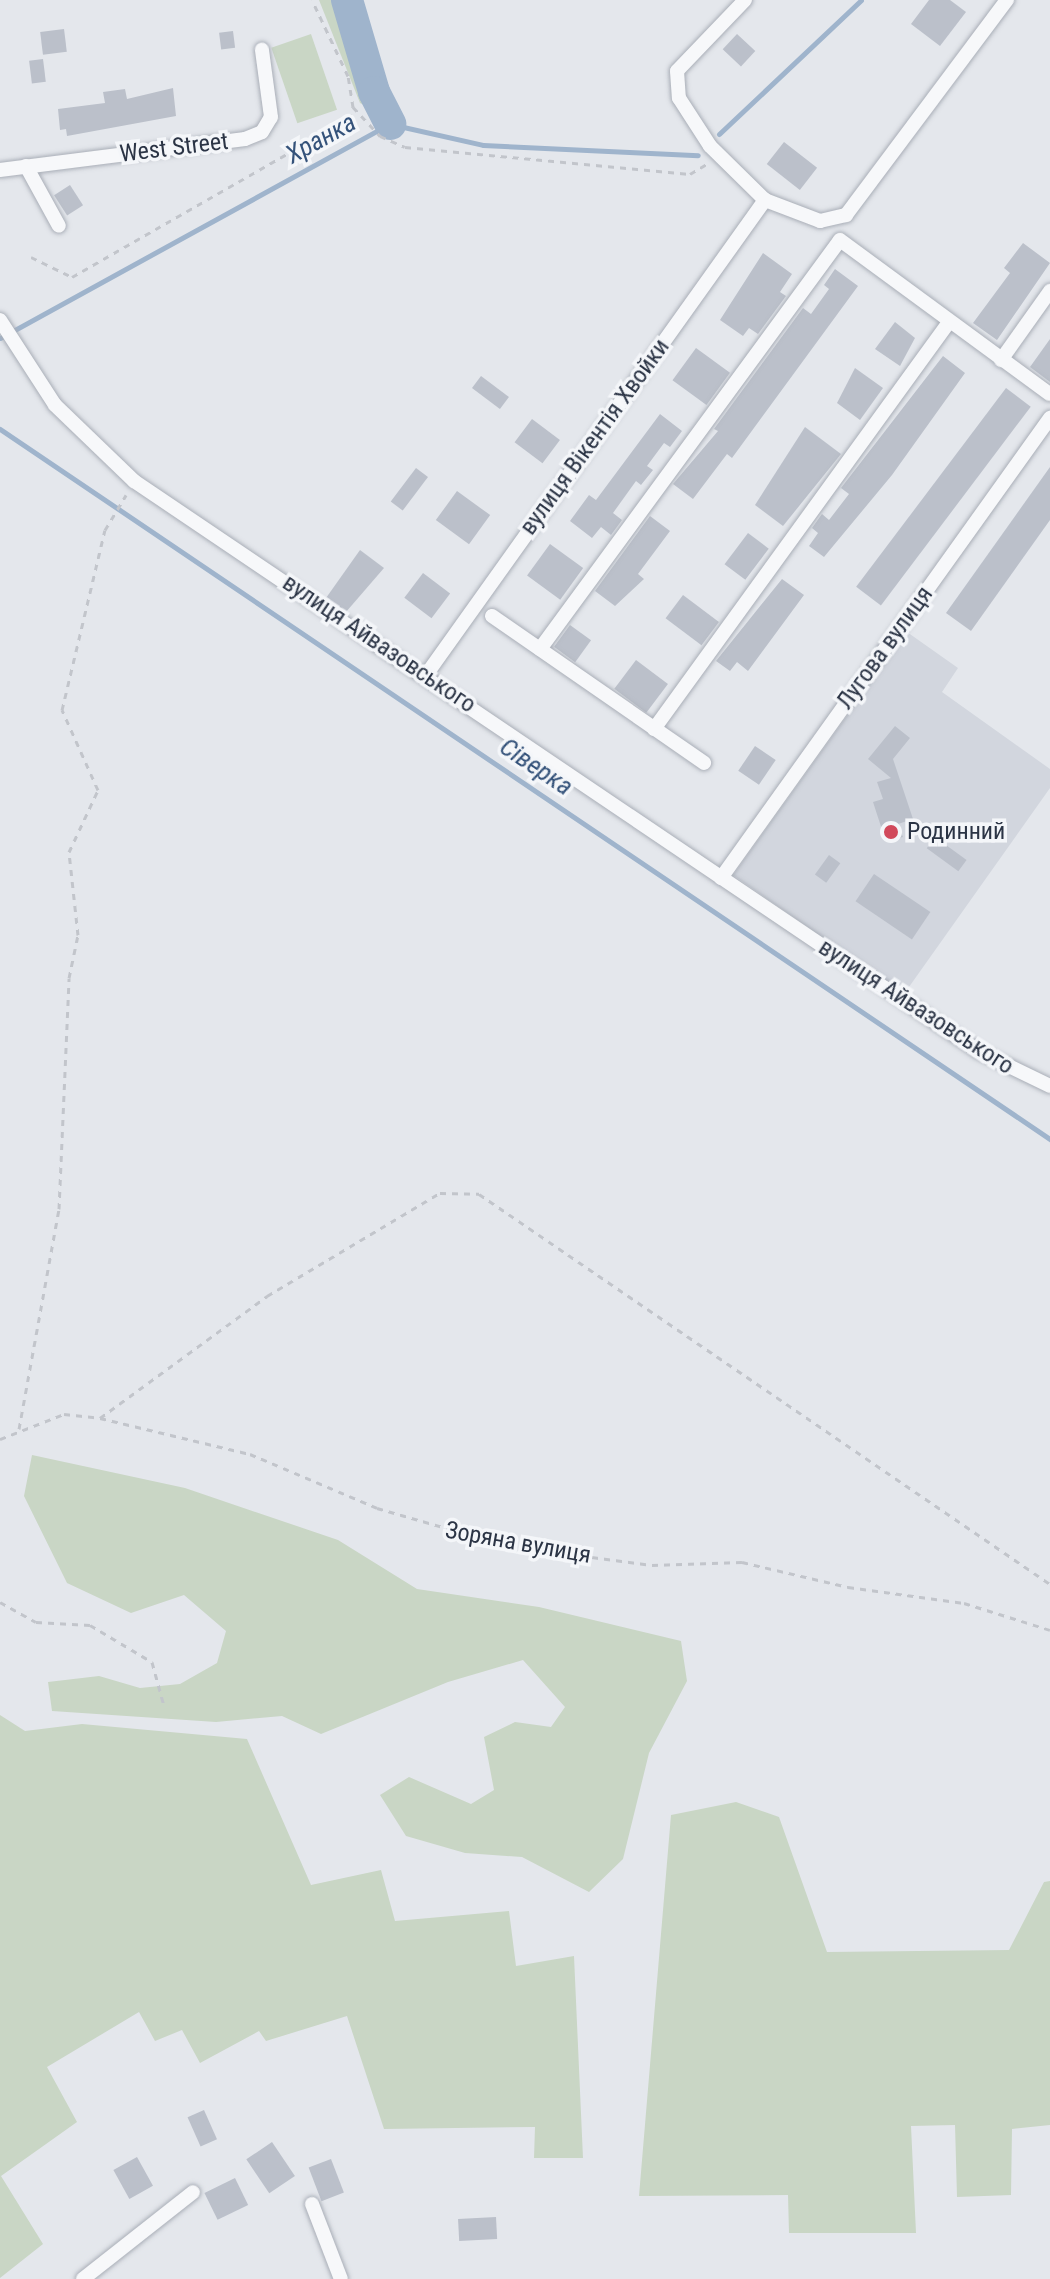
<!DOCTYPE html>
<meta charset="utf-8">
<style>
body{margin:0}
#map{position:relative;width:1050px;height:2279px;overflow:hidden;background:#e4e7ec;font-family:"Roboto Condensed",sans-serif}
div>[style]{position:absolute}
[style*='--x']{left:calc(var(--x)*1px);top:calc(var(--y)*1px);width:calc(var(--w)*1px);rotate:calc(var(--a)*1deg)}
.built>*{inset:0;background:#d2d6de}
.green>*{inset:0;background:#c9d6c5;transform-origin:0 0}
.stream>*{height:5px;margin:-2.5px;padding:0 2.5px;transform-origin:2.5px;border-radius:2.5px;background:#9fb4cc}
.river>*{height:32px;margin:-16px;padding:0 16px;transform-origin:16px;border-radius:16px;background:#9fb4cc}
.building>*{inset:0;background:#bbc0ca;transform-origin:0 0}
.path>*{height:3px;margin-top:-1.5px;transform-origin:0;background:repeating-linear-gradient(90deg,#c2c5cb 0 6px,transparent 0 12px)}
.roads{filter:drop-shadow(0 0 2px #a9aeb7) drop-shadow(0 0 2px #a9aeb7)}
.minor>*{height:14px;margin:-7px;padding:0 7px;transform-origin:7px;border-radius:7px;background:#f7f8fa}
.dots>*{width:22px;height:22px;translate:-50% -50%;box-sizing:border-box;border:4px solid #f4f6f9;border-radius:50%}
span{translate:-50% -50%;white-space:nowrap;text-align:center;line-height:1.15;-webkit-text-stroke:7px #f4f6f9;paint-order:stroke}
.street-label{font-size:24px;color:#2b3445}
.poi-label{font-size:24px;color:#2b3445}
.left{translate:0 -50%;text-align:left}
.water-label{font-size:26px;color:#34527a;font-style:italic}
</style>
<div id="map">
<div class="built">
<div style="clip-path:polygon(907px 632px,958px 668px,942px 692px,1050px 769px,1050px 788px,904px 994px,733px 875px)"></div>
</div>
<div class="green">
<div style="clip-path:polygon(319px 0,351px 0,380px 66px,372px 109px,360px 103px)"></div>
<div style="left:311px;top:34px;width:80px;height:42px;rotate:71deg"></div>
<div style="clip-path:polygon(32px 1455px,185px 1488px,338px 1540px,417px 1589px,539px 1607px,681px 1641px,687px 1681px,649px 1753px,623px 1859px,589px 1892px,522px 1857px,465px 1853px,406px 1836px,380px 1795px,409px 1777px,471px 1804px,494px 1790px,484px 1737px,515px 1722px,551px 1727px,565px 1707px,523px 1660px,448px 1682px,321px 1734px,282px 1716px,216px 1722px,52px 1711px,48px 1682px,99px 1676px,140px 1688px,180px 1684px,217px 1663px,226px 1631px,184px 1595px,131px 1613px,67px 1583px,24px 1496px)"></div>
<div style="clip-path:polygon(0 1715px,25px 1731px,82px 1724px,247px 1739px,311px 1885px,381px 1870px,395px 1921px,509px 1911px,516px 1966px,574px 1956px,583px 2158px,534px 2158px,535px 2127px,384px 2129px,347px 2016px,266px 2041px,259px 2031px,200px 2063px,182px 2030px,155px 2041px,139px 2012px,47px 2067px,77px 2122px,1px 2176px,43px 2244px,0 2278px)"></div>
<div style="clip-path:polygon(736px 1802px,779px 1817px,827px 1952px,1009px 1950px,1044px 1882px,1050px 1881px,1050px 2125px,1012px 2129px,1011px 2195px,957px 2197px,955px 2125px,911px 2126px,916px 2233px,789px 2233px,788px 2195px,639px 2196px,671px 1815px)"></div>
</div>
<div class="stream">
<div style="--x:719;--y:134;--w:195;--a:-43.3"></div>
<div style="--x:0;--y:338;--w:445;--a:-28.8"></div>
<div style="--x:390;--y:124;--w:95;--a:12.7"></div>
<div style="--x:483;--y:145;--w:215;--a:2.7"></div>
<div style="--x:0;--y:429;--w:1268;--a:34.07"></div>
</div>
<div class="river">
<div style="--x:347;--y:0;--w:96;--a:73.6"></div>
<div style="--x:374;--y:92;--w:36;--a:63"></div>
</div>
<div class="building">
<div style="clip-path:polygon(929px 0,950px 0,966px 12px,940px 46px,911px 24px)"></div>
<div style="left:64px;top:29px;width:23px;height:24px;rotate:83deg"></div>
<div style="left:233px;top:31px;width:17px;height:14px;rotate:83deg"></div>
<div style="left:737px;top:34px;width:25px;height:21px;rotate:43deg"></div>
<div style="left:43px;top:59px;width:23px;height:14px;rotate:83deg"></div>
<div style="clip-path:polygon(173px 88px,176px 116px,67px 136px,66px 129px,60px 130px,58px 109px,105px 103px,103px 92px,125px 89px,127px 99px)"></div>
<div style="left:784px;top:142px;width:42px;height:28px;rotate:38deg"></div>
<div style="left:70px;top:185px;width:24px;height:19px;rotate:57deg"></div>
<div style="clip-path:polygon(1023px 243px,1050px 263px,997px 340px,973px 323px,1010px 273px,1004px 268px)"></div>
<div style="clip-path:polygon(763px 253px,792px 274px,780px 292px,786px 296px,758px 334px,749px 328px,743px 336px,720px 320px)"></div>
<div style="clip-path:polygon(835px 269px,858px 286px,732px 458px,727px 454px,693px 499px,673px 484px,718px 431px,714px 429px,803px 308px,811px 314px,829px 289px,824px 285px)"></div>
<div style="clip-path:polygon(895px 322px,915px 338px,900px 366px,875px 349px)"></div>
<div style="clip-path:polygon(1050px 339px,1050px 382px,1030px 367px)"></div>
<div style="left:696px;top:348px;width:42px;height:40px;rotate:36deg"></div>
<div style="clip-path:polygon(943px 356px,965px 373px,892px 475px,824px 557px,809px 546px,818px 533px,812px 528px,822px 514px,829px 520px,849px 494px,841px 488px)"></div>
<div style="clip-path:polygon(855px 368px,883px 388px,860px 420px,837px 403px)"></div>
<div style="left:481px;top:376px;width:35px;height:15px;rotate:37deg"></div>
<div style="left:1006px;top:388px;width:31px;height:249px;rotate:37deg"></div>
<div style="clip-path:polygon(660px 414px,682px 431px,670px 447px,664px 443px,647px 466px,653px 470px,641px 485px,636px 481px,613px 513px,622px 520px,611px 535px,601px 527px,592px 538px,570px 521px,589px 495px,596px 500px)"></div>
<div style="left:532px;top:419px;width:35px;height:29px;rotate:37deg"></div>
<div style="clip-path:polygon(805px 427px,841px 454px,783px 526px,755px 505px)"></div>
<div style="clip-path:polygon(1050px 467px,1050px 520px,971px 631px,946px 613px)"></div>
<div style="left:416px;top:468px;width:15px;height:42px;rotate:37deg"></div>
<div style="left:457px;top:491px;width:41px;height:36px;rotate:36deg"></div>
<div style="clip-path:polygon(650px 516px,670px 531px,638px 574px,644px 579px,615px 606px,595px 591px)"></div>
<div style="left:748px;top:533px;width:26px;height:39px;rotate:37deg"></div>
<div style="left:550px;top:544px;width:41px;height:39px;rotate:36deg"></div>
<div style="clip-path:polygon(360px 550px,384px 568px,346px 612px,326px 598px)"></div>
<div style="left:423px;top:573px;width:34px;height:31px;rotate:37deg"></div>
<div style="clip-path:polygon(782px 579px,804px 595px,748px 671px,737px 662px,730px 671px,716px 661px)"></div>
<div style="left:683px;top:595px;width:45px;height:29px;rotate:37deg"></div>
<div style="left:570px;top:625px;width:26px;height:27px;rotate:36deg"></div>
<div style="left:636px;top:660px;width:40px;height:36px;rotate:37deg"></div>
<div style="clip-path:polygon(895px 726px,910px 738px,893px 759px,913px 819px,898px 824px,903px 837px,886px 842px,873px 802px,883px 799px,877px 782px,891px 778px,868px 759px)"></div>
<div style="left:755px;top:746px;width:25px;height:30px;rotate:34deg"></div>
<div style="left:935px;top:837px;width:39px;height:14px;rotate:36deg"></div>
<div style="left:829px;top:855px;width:14px;height:24px;rotate:36deg"></div>
<div style="left:874px;top:874px;width:68px;height:33px;rotate:34deg"></div>
<div style="left:204px;top:2110px;width:32px;height:18px;rotate:66deg"></div>
<div style="left:272px;top:2142px;width:41px;height:31px;rotate:56deg"></div>
<div style="left:137px;top:2157px;width:33px;height:27px;rotate:61deg"></div>
<div style="left:331px;top:2159px;width:36px;height:24px;rotate:69deg"></div>
<div style="left:235px;top:2178px;width:30px;height:34px;rotate:64deg"></div>
<div style="left:496px;top:2217px;width:22px;height:38px;rotate:87deg"></div>
</div>
<div class="path">
<div style="--x:353;--y:107;--w:40;--a:47"></div>
<div style="--x:380;--y:136;--w:27;--a:24"></div>
<div style="--x:405;--y:147;--w:286;--a:5.4"></div>
<div style="--x:690;--y:174;--w:21;--a:-31"></div>
<div style="--x:31;--y:257;--w:46;--a:26"></div>
<div style="--x:72;--y:277;--w:318;--a:-29.8"></div>
<div style="--x:348;--y:119;--w:13;--a:-67"></div>
<div style="--x:353;--y:107;--w:31;--a:-99"></div>
<div style="--x:348;--y:76;--w:84;--a:-115.3"></div>
<div style="--x:100;--y:1418;--w:207;--a:-36.1"></div>
<div style="--x:267;--y:1296;--w:201;--a:-30.8"></div>
<div style="--x:440;--y:1193;--w:39;--a:1"></div>
<div style="--x:479;--y:1194;--w:691;--a:34.33"></div>
<div style="--x:19;--y:1429;--w:224;--a:-79.7"></div>
<div style="--x:59;--y:1209;--w:231;--a:-87.5"></div>
<div style="--x:69;--y:978;--w:44;--a:-78.2"></div>
<div style="--x:78;--y:935;--w:83;--a:-96.2"></div>
<div style="--x:69;--y:852;--w:68;--a:-64.9"></div>
<div style="--x:98;--y:790;--w:88;--a:-114.2"></div>
<div style="--x:62;--y:710;--w:185;--a:-76.6"></div>
<div style="--x:105;--y:530;--w:41;--a:-59"></div>
<div style="--x:0;--y:1439;--w:69;--a:-21.3"></div>
<div style="--x:64;--y:1414;--w:36;--a:6"></div>
<div style="--x:100;--y:1418;--w:154;--a:13.5"></div>
<div style="--x:250;--y:1454;--w:138;--a:23"></div>
<div style="--x:377;--y:1508;--w:137;--a:16.1"></div>
<div style="--x:509;--y:1546;--w:144;--a:7.6"></div>
<div style="--x:652;--y:1565;--w:90;--a:-1.9"></div>
<div style="--x:742;--y:1562;--w:109;--a:13.3"></div>
<div style="--x:848;--y:1587;--w:117;--a:7.9"></div>
<div style="--x:964;--y:1603;--w:90;--a:17.4"></div>
<div style="--x:0;--y:1602;--w:41;--a:29.1"></div>
<div style="--x:36;--y:1622;--w:54;--a:3.2"></div>
<div style="--x:90;--y:1625;--w:72;--a:30.8"></div>
<div style="--x:152;--y:1662;--w:46;--a:74.7"></div>
</div>
<div class="roads">
<div class="minor">
<div style="--x:745;--y:0;--w:98;--a:133.8"></div>
<div style="--x:677;--y:71;--w:27;--a:86"></div>
<div style="--x:679;--y:98;--w:57;--a:57.1"></div>
<div style="--x:710;--y:146;--w:77;--a:44.5"></div>
<div style="--x:765;--y:200;--w:59;--a:20.9"></div>
<div style="--x:820;--y:221;--w:27;--a:-13"></div>
<div style="--x:846;--y:215;--w:269;--a:-53.2"></div>
<div style="--x:26;--y:166;--w:68;--a:61.2"></div>
<div style="--x:0;--y:170;--w:247;--a:-7.2"></div>
<div style="--x:245;--y:139;--w:18;--a:-22"></div>
<div style="--x:262;--y:132;--w:17;--a:-59"></div>
<div style="--x:271;--y:117;--w:68;--a:-97.7"></div>
<div style="--x:0;--y:320;--w:101;--a:57.1"></div>
<div style="--x:55;--y:405;--w:110;--a:43.9"></div>
<div style="--x:134;--y:481;--w:1018;--a:34.03"></div>
<div style="--x:978;--y:1051;--w:80;--a:25.9"></div>
<div style="--x:1001;--y:360;--w:85;--a:-54.6"></div>
<div style="--x:492;--y:616;--w:258;--a:34.7"></div>
<div style="--x:540;--y:649;--w:507;--a:-53.74"></div>
<div style="--x:840;--y:240;--w:260;--a:36.3"></div>
<div style="--x:426;--y:675;--w:584;--a:-54.49"></div>
<div style="--x:654;--y:729;--w:503;--a:-54.06"></div>
<div style="--x:721;--y:878;--w:566;--a:-54.43"></div>
<div style="--x:312;--y:2204;--w:80;--a:68.9"></div>
<div style="--x:83;--y:2279;--w:140;--a:-38.3"></div>
</div>
</div>
<div class="dots">
<div style="left:891px;top:832px;background:#d1495b"></div>
</div>
<div class="street-label">
<span style="left:174px;top:148px;rotate:-7deg">West Street</span>
<span style="left:595px;top:437px;rotate:-54deg">вулиця Вікентія Хвойки</span>
<span style="left:379px;top:644px;rotate:34deg">вулиця Айвазовського</span>
<span style="left:885px;top:648px;rotate:-54deg">Лугова вулиця</span>
<span style="left:916px;top:1007px;rotate:33deg">вулиця Айвазовського</span>
<span style="left:518px;top:1543px;rotate:10deg">Зоряна вулиця</span>
</div>
<div class="poi-label">
<span class="left" style="left:907px;top:832px">Родинний</span>
</div>
<div class="water-label">
<span style="left:321px;top:139px;rotate:-29deg">Хранка</span>
<span style="left:536px;top:767px;rotate:34deg">Сіверка</span>
</div>
</div>
